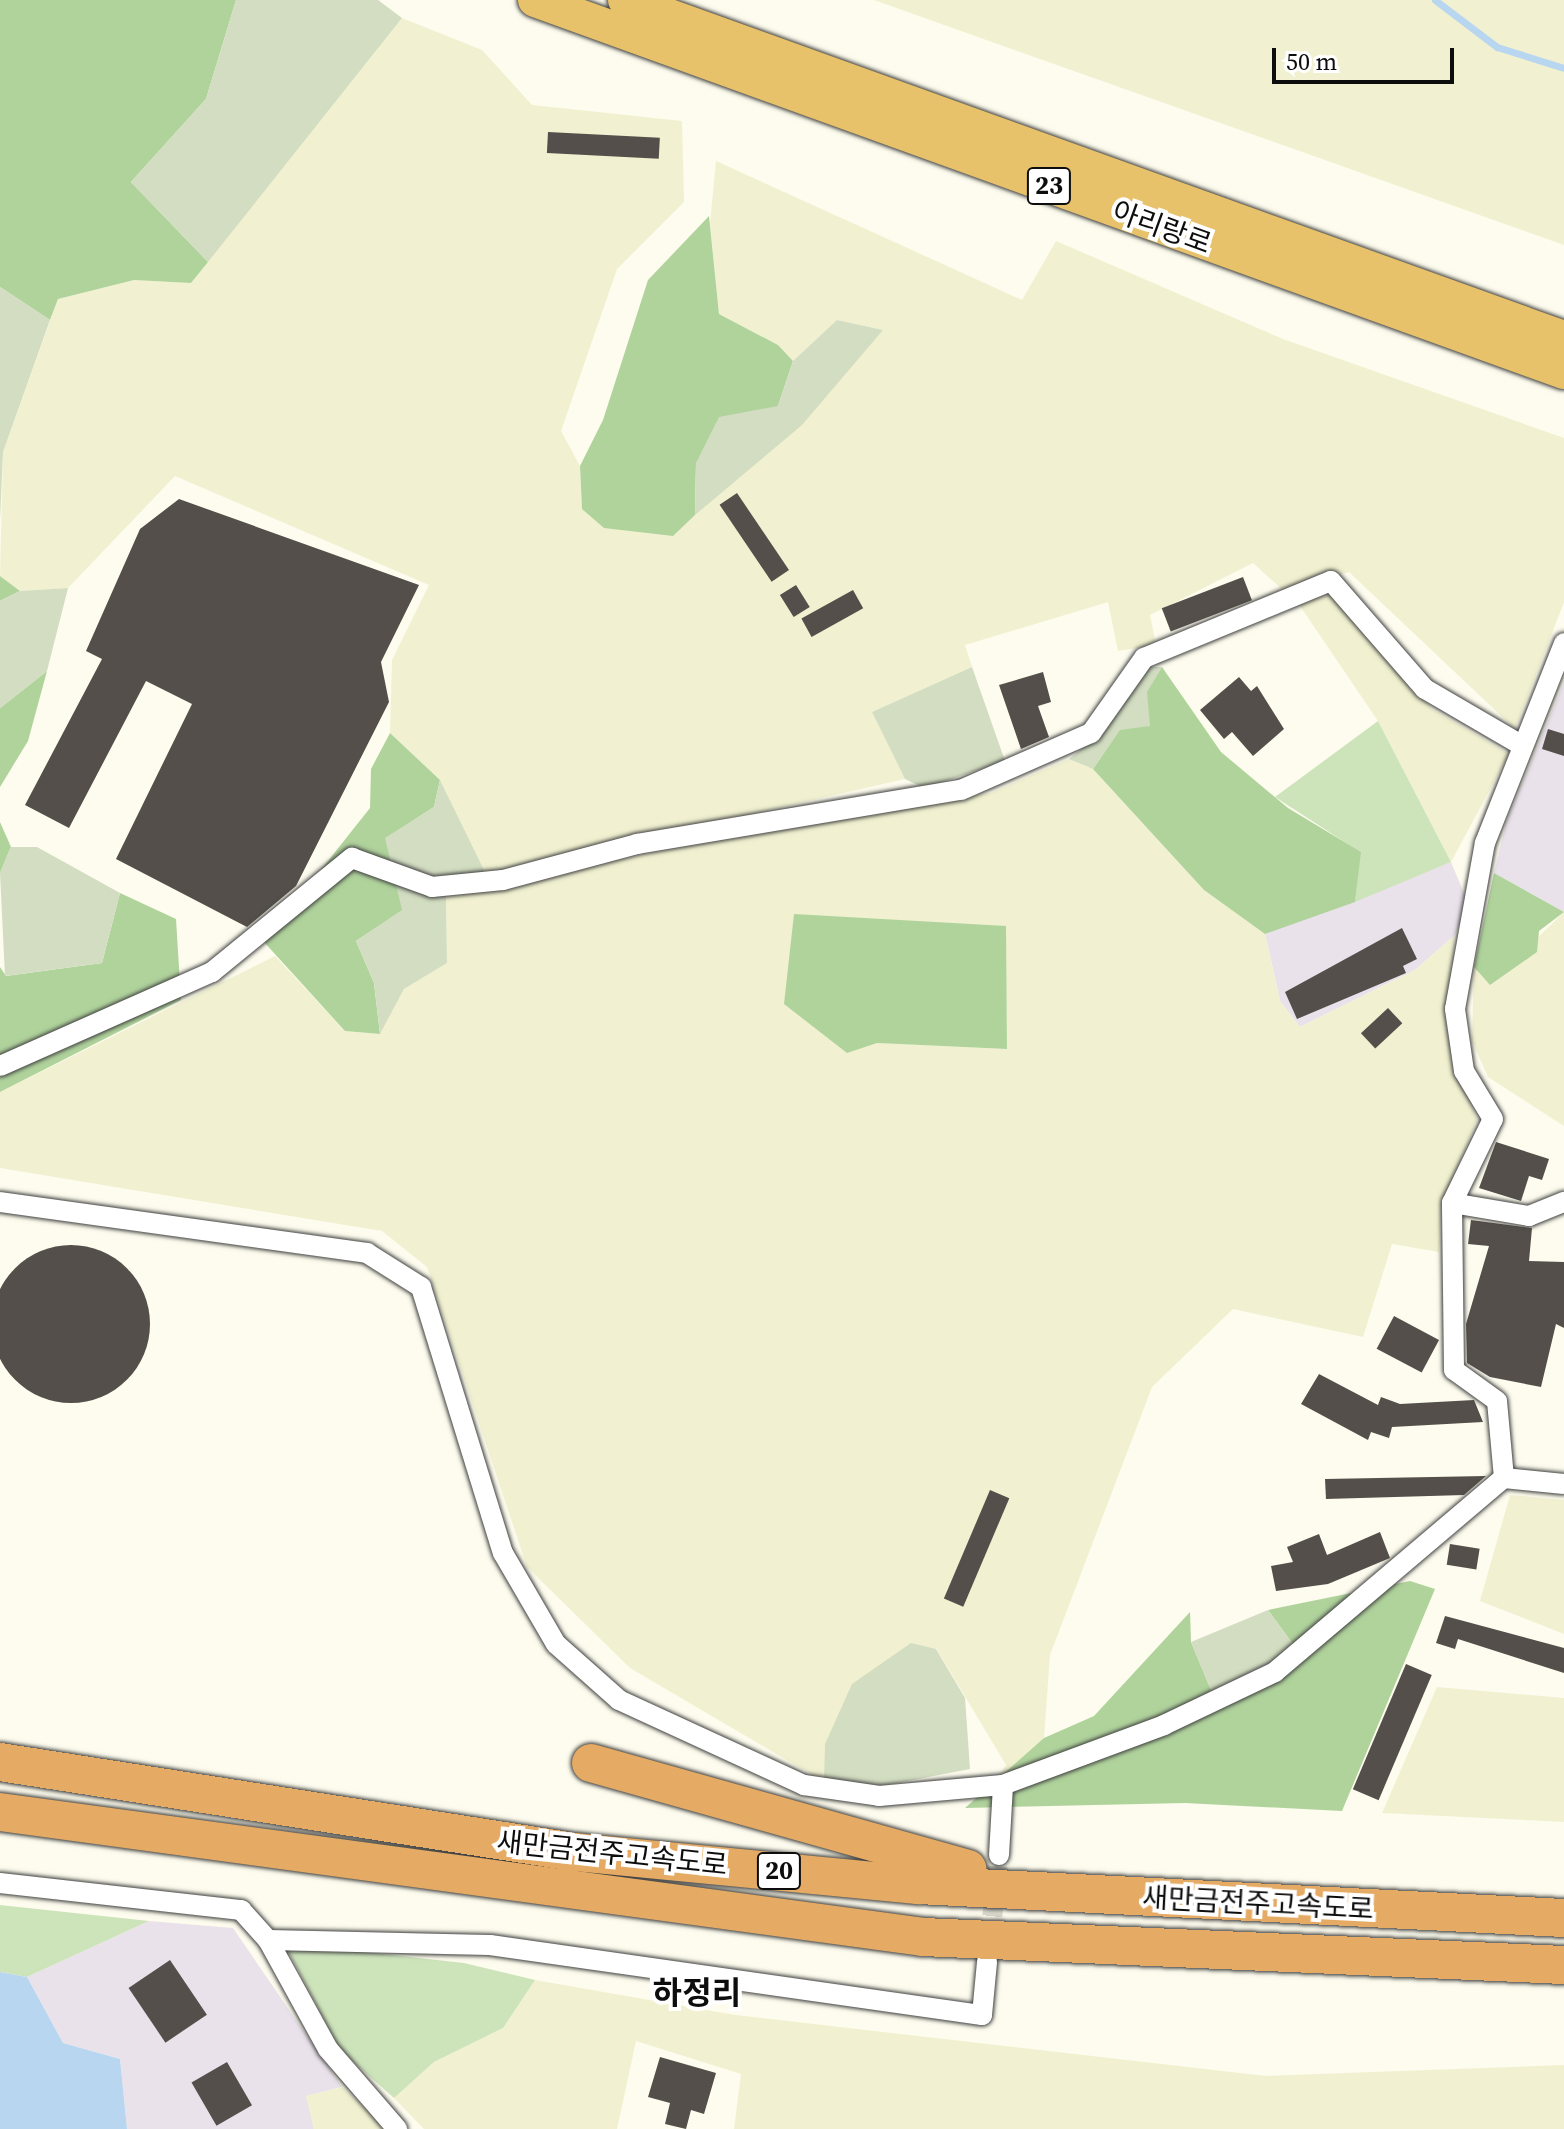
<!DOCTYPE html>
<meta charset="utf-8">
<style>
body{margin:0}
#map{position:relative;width:1564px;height:2129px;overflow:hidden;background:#fdfcee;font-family:"Source Serif 4","Noto Sans KR",serif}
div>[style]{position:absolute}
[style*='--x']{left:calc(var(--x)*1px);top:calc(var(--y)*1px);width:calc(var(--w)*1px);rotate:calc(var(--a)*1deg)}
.industrial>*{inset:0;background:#eae2eb}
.farmland>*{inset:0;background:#f1f1d1}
.green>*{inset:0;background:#cde4bb}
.forest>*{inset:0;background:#b0d39c}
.cemetery>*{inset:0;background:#d2ddc1}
.water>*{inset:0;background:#b8d6f0}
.stream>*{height:7px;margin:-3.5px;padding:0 3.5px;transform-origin:3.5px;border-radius:3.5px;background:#b8d6f0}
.building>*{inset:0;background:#544f4a;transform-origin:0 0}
.round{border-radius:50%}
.minor-tunnel>*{height:20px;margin-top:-10px;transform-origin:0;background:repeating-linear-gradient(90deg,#d9d8cc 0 20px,transparent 0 30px)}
.roads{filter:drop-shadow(0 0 2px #404040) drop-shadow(0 0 2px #404040)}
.minor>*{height:20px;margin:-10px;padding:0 10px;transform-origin:10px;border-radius:10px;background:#fff}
.trunk>*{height:34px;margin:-17px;padding:0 17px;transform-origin:17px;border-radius:17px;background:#e8c26a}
.motorway>*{height:38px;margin:-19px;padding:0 19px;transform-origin:19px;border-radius:19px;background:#e5ab64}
span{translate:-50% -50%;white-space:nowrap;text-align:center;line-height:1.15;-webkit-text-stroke:8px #fff;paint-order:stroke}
.shield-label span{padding:2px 6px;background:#fff;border:2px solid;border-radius:6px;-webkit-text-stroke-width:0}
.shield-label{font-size:26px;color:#0d0d0d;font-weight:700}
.street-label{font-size:28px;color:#0d0d0d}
.quarter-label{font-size:32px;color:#0d0d0d;font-weight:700}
.scale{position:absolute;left:1272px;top:48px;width:182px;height:36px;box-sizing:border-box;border:4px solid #0d0d0d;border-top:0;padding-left:10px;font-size:24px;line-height:28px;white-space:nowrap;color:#0d0d0d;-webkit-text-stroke:6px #fff;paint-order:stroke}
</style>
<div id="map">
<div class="industrial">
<div style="clip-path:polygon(1564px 682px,1564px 912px,1494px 873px,1506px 823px)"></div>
<div style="clip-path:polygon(1451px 862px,1469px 905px,1454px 936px,1415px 970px,1300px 1027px,1280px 1001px,1265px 934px)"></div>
<div style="clip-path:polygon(149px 1921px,233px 1928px,342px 2087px,307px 2096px,314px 2129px,127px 2129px,120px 2059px,63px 2043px,27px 1977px)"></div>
</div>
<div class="farmland">
<div style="clip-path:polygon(874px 0,1564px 0,1564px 245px)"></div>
<div style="clip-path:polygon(402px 18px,482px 50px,532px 105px,682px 121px,684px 202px,617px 269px,561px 431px,580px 466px,582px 509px,673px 536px,883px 330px,837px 320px,793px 361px,778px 345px,719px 314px,710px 224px,716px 161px,1022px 300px,1056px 241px,1283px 339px,1564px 438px,1564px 602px,1515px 729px,1349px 572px,1284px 591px,1253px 563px,1150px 615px,1156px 645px,1118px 651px,1108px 602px,965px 645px,972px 667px,872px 712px,905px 779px,486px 874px,440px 780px,390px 733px,392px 660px,429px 585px,175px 476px,68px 588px,20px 591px,0 576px,3px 452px,58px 299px,134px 280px,191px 283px)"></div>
<div style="clip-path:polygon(1332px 594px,1432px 709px,1509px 754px,1451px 862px,1378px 721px,1298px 603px)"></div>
<div style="clip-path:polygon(evenodd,1069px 759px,1093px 769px,1204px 890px,1265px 934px,1280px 1001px,1300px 1027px,1415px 970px,1454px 936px,1452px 1053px,1477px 1120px,1441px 1207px,1439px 1252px,1392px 1244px,1363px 1337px,1233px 1309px,1152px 1387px,1050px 1655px,1044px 1738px,997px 1780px,1006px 1765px,936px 1648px,824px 1782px,630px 1668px,527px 1567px,427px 1267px,382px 1231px,0 1168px,0 1092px,275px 956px,345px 1031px,380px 1034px,404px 989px,447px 963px,446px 896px,819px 818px,991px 793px,1069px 759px,1005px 926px,1007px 1049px,877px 1043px,1005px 926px)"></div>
<div style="clip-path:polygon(1564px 912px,1564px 1126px,1488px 1077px,1472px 1041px,1474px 967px,1490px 984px)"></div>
<div style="clip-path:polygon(1510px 1495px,1564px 1500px,1564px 1634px,1480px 1601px)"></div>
<div style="clip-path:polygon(1437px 1687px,1564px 1698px,1564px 1822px,1382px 1813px)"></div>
<div style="clip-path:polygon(535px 1980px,735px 2015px,1266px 2076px,1564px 2065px,1564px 2129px,734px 2129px,741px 2074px,636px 2041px,617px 2129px,424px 2129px,394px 2098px,434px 2062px,503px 2028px)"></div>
<div style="clip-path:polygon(342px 2087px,389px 2129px,314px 2129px,306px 2096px)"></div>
</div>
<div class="green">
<div style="clip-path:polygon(1378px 721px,1451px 862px,1355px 902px,1360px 852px,1275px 797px)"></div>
<div style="clip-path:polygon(0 1905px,149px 1921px,27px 1977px,0 1972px)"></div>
<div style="clip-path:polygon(284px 1943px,464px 1963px,535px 1980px,503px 2028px,434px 2062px,394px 2098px,341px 2051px)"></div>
</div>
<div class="forest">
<div style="clip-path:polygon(0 0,236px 0,206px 99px,131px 182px,208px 262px,191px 283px,134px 280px,58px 299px,50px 320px,0 287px)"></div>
<div style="clip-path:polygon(709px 216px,719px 314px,778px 345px,793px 361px,778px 406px,696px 463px,695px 515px,673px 536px,604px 528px,582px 509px,580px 466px,603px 420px,648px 280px)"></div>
<div style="clip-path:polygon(0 576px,20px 591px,0 601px)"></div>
<div style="clip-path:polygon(1162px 667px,1221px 752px,1288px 808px,1361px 852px,1355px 902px,1265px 934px,1204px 890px,1093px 769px)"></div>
<div style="clip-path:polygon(47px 671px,28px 741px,0 787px,0 708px)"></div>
<div style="clip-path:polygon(390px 733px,440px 780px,434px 807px,386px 838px,403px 910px,356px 941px,374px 983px,380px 1034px,345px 1031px,253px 930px,320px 871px,370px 808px,371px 769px)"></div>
<div style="clip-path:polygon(0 822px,11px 847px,0 873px)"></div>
<div style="clip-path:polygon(1494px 873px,1564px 912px,1539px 931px,1537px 952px,1490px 985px,1474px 967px)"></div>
<div style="clip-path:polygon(120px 893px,176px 919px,181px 1000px,0 1092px,0 967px,6px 976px,102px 963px)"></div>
<div style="clip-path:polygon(794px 914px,1006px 926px,1007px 1049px,877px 1043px,847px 1053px,784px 1004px)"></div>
<div style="clip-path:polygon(1410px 1581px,1435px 1589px,1342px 1811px,1185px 1803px,965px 1808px,1044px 1738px,1094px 1716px,1190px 1612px,1191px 1642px,1211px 1690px,1269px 1675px,1295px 1647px,1268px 1610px)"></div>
</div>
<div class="cemetery">
<div style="clip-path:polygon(236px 0,378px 0,402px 18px,208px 262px,131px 182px,206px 99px)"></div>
<div style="clip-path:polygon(0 287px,50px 320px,3px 452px,0 521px)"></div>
<div style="clip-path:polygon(837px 320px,883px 330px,802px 425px,695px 515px,696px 463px,719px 417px,778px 406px,793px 361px)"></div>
<div style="clip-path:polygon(68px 588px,47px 671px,0 708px,0 601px,20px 591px)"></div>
<div style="clip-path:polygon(972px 667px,1005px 761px,924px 788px,905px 779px,872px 712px)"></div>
<div style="clip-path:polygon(1148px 667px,1162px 667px,1147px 692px,1150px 726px,1120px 730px,1093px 769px,1069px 759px,1104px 731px)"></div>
<div style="clip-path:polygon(440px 780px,486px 874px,446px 896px,447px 963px,404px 989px,380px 1034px,374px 983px,356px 941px,402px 910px,385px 838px,434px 807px)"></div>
<div style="clip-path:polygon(11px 847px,37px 847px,120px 893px,102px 963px,5px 976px,0 873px)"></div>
<div style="clip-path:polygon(1268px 1610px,1295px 1647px,1267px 1670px,1211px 1690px,1191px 1642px)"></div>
<div style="clip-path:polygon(911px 1643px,936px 1649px,965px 1698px,970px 1769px,882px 1786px,824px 1782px,825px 1744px,852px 1684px)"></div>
</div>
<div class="water">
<div style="clip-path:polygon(0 1972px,27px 1977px,63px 2043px,120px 2059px,127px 2129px,0 2129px)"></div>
</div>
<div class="stream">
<div style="--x:1435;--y:0;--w:78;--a:37.2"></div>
<div style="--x:1497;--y:47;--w:70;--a:17.4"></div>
</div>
<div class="building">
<div style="left:548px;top:132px;width:112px;height:21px;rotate:3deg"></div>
<div style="left:737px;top:493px;width:93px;height:21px;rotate:56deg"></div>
<div style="clip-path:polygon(179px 499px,419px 585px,381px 662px,389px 702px,296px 886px,247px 927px,116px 859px,192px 704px,146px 681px,69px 828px,25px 805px,102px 659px,86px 651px,140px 529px)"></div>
<div style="left:1243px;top:577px;width:25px;height:87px;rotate:69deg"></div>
<div style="left:796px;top:585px;width:26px;height:19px;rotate:58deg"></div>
<div style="left:853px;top:590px;width:21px;height:59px;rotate:61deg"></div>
<div style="clip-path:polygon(1043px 672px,1051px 702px,1038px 706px,1049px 737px,1021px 749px,999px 685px)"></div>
<div style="clip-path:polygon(1239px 677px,1251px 691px,1257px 686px,1284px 729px,1253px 756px,1232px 732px,1224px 739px,1200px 710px)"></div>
<div style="clip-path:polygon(1548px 729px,1564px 734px,1564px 756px,1542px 749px)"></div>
<div style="clip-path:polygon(1402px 928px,1417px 959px,1403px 966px,1406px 973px,1297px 1019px,1285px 992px)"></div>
<div style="left:1388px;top:1008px;width:21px;height:37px;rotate:47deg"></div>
<div style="clip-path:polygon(1496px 1142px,1549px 1159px,1542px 1180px,1529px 1176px,1521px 1201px,1479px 1188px)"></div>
<div style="clip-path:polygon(1471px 1220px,1532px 1228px,1529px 1261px,1564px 1262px,1564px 1328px,1556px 1324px,1541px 1387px,1490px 1377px,1467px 1363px,1466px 1324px,1489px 1246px,1468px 1244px)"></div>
<div class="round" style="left:-8px;top:1245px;width:158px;height:158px"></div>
<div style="left:1394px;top:1316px;width:51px;height:37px;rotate:28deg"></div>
<div style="clip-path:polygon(1319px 1374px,1378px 1405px,1381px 1397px,1400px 1404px,1474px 1400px,1483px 1422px,1392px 1427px,1389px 1438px,1371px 1432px,1368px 1440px,1301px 1404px)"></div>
<div style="clip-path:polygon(1486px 1476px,1464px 1495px,1326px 1499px,1325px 1479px)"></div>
<div style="left:990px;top:1490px;width:21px;height:118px;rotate:23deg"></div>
<div style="clip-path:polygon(1380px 1532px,1390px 1558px,1328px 1584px,1276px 1591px,1271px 1566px,1293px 1562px,1287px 1547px,1319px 1534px,1327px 1555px)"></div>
<div style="left:1450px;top:1544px;width:30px;height:21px;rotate:9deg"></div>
<div style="clip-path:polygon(1445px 1616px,1564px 1648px,1564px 1673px,1458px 1639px,1455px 1649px,1436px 1643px)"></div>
<div style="left:1406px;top:1664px;width:28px;height:136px;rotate:23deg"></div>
<div style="left:170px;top:1960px;width:66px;height:50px;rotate:56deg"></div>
<div style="clip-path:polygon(660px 2057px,716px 2073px,704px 2114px,691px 2110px,686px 2129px,665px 2124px,670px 2103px,648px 2097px)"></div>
<div style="left:227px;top:2062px;width:50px;height:41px;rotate:60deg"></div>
</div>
<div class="minor-tunnel">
<div style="--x:989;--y:1946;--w:92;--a:-83.7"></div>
</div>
<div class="roads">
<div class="minor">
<div style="--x:0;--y:1066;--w:232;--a:-23.9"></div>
<div style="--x:212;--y:972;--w:181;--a:-39.2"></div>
<div style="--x:352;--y:858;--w:85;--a:19.9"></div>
<div style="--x:432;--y:887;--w:71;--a:-5.6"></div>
<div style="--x:503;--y:880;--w:139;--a:-15"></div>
<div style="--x:637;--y:844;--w:328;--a:-9.5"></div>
<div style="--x:961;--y:790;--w:142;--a:-23.7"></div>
<div style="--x:1091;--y:733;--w:92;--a:-54.8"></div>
<div style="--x:1144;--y:658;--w:202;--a:-22.4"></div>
<div style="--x:1331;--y:581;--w:143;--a:49"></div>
<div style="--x:1425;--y:689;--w:113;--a:30.2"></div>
<div style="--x:0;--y:1202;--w:371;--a:7.9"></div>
<div style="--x:367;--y:1253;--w:64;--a:32.2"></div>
<div style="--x:421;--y:1287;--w:278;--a:72.9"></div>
<div style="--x:503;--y:1553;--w:105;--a:59.8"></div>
<div style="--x:556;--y:1644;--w:84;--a:41.6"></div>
<div style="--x:619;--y:1700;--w:204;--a:24.7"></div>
<div style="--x:804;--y:1785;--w:76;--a:8.3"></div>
<div style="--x:879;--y:1796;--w:124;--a:-5.1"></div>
<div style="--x:1452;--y:1203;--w:78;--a:9.6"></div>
<div style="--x:1529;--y:1216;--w:38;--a:-22"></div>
<div style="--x:1504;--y:1478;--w:60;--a:5.7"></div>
<div style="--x:999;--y:1855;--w:70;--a:-86.7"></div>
<div style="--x:1003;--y:1785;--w:172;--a:-20.4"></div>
<div style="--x:1164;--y:1725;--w:123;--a:-25.5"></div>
<div style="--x:1275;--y:1672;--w:300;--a:-40.3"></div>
<div style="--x:1504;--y:1478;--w:77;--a:-95.2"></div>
<div style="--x:1497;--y:1401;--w:53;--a:-144.2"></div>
<div style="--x:1454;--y:1370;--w:167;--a:-90.7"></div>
<div style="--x:1452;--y:1203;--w:93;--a:-64"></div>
<div style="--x:1493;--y:1119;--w:56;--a:-121.1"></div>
<div style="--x:1464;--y:1071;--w:63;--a:-98.3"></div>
<div style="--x:1455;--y:1009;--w:169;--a:-79.8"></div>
<div style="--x:1485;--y:843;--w:215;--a:-68.4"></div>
<div style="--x:0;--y:1883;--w:243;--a:6.4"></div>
<div style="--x:241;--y:1910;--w:40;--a:48"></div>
<div style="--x:268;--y:1940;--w:222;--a:1.3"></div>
<div style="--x:490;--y:1945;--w:497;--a:8.1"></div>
<div style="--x:982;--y:2015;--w:53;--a:-84.6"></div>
<div style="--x:268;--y:1940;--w:124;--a:61.2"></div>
<div style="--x:328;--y:2049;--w:106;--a:49.2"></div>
</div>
<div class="trunk">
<div style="--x:535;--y:0;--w:1094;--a:19.88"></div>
<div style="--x:625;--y:0;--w:998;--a:19.8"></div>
</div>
<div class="motorway">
<div style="--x:0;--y:1762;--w:581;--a:8.91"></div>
<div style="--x:574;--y:1852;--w:347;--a:5.5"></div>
<div style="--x:919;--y:1885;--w:646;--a:2.93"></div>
<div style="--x:591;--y:1763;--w:391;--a:15.7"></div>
<div style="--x:0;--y:1812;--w:931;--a:7.71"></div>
<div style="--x:923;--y:1937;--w:642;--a:2.5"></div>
</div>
</div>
<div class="shield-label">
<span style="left:1049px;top:186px">23</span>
<span style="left:779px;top:1871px">20</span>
</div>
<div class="street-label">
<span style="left:1162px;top:227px;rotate:20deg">아리랑로</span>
<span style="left:612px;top:1853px;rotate:6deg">새만금전주고속도로</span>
<span style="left:1258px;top:1903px;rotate:3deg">새만금전주고속도로</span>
</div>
<div class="quarter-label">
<span style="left:697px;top:1993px">하정리</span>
</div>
<div class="scale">50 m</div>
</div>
